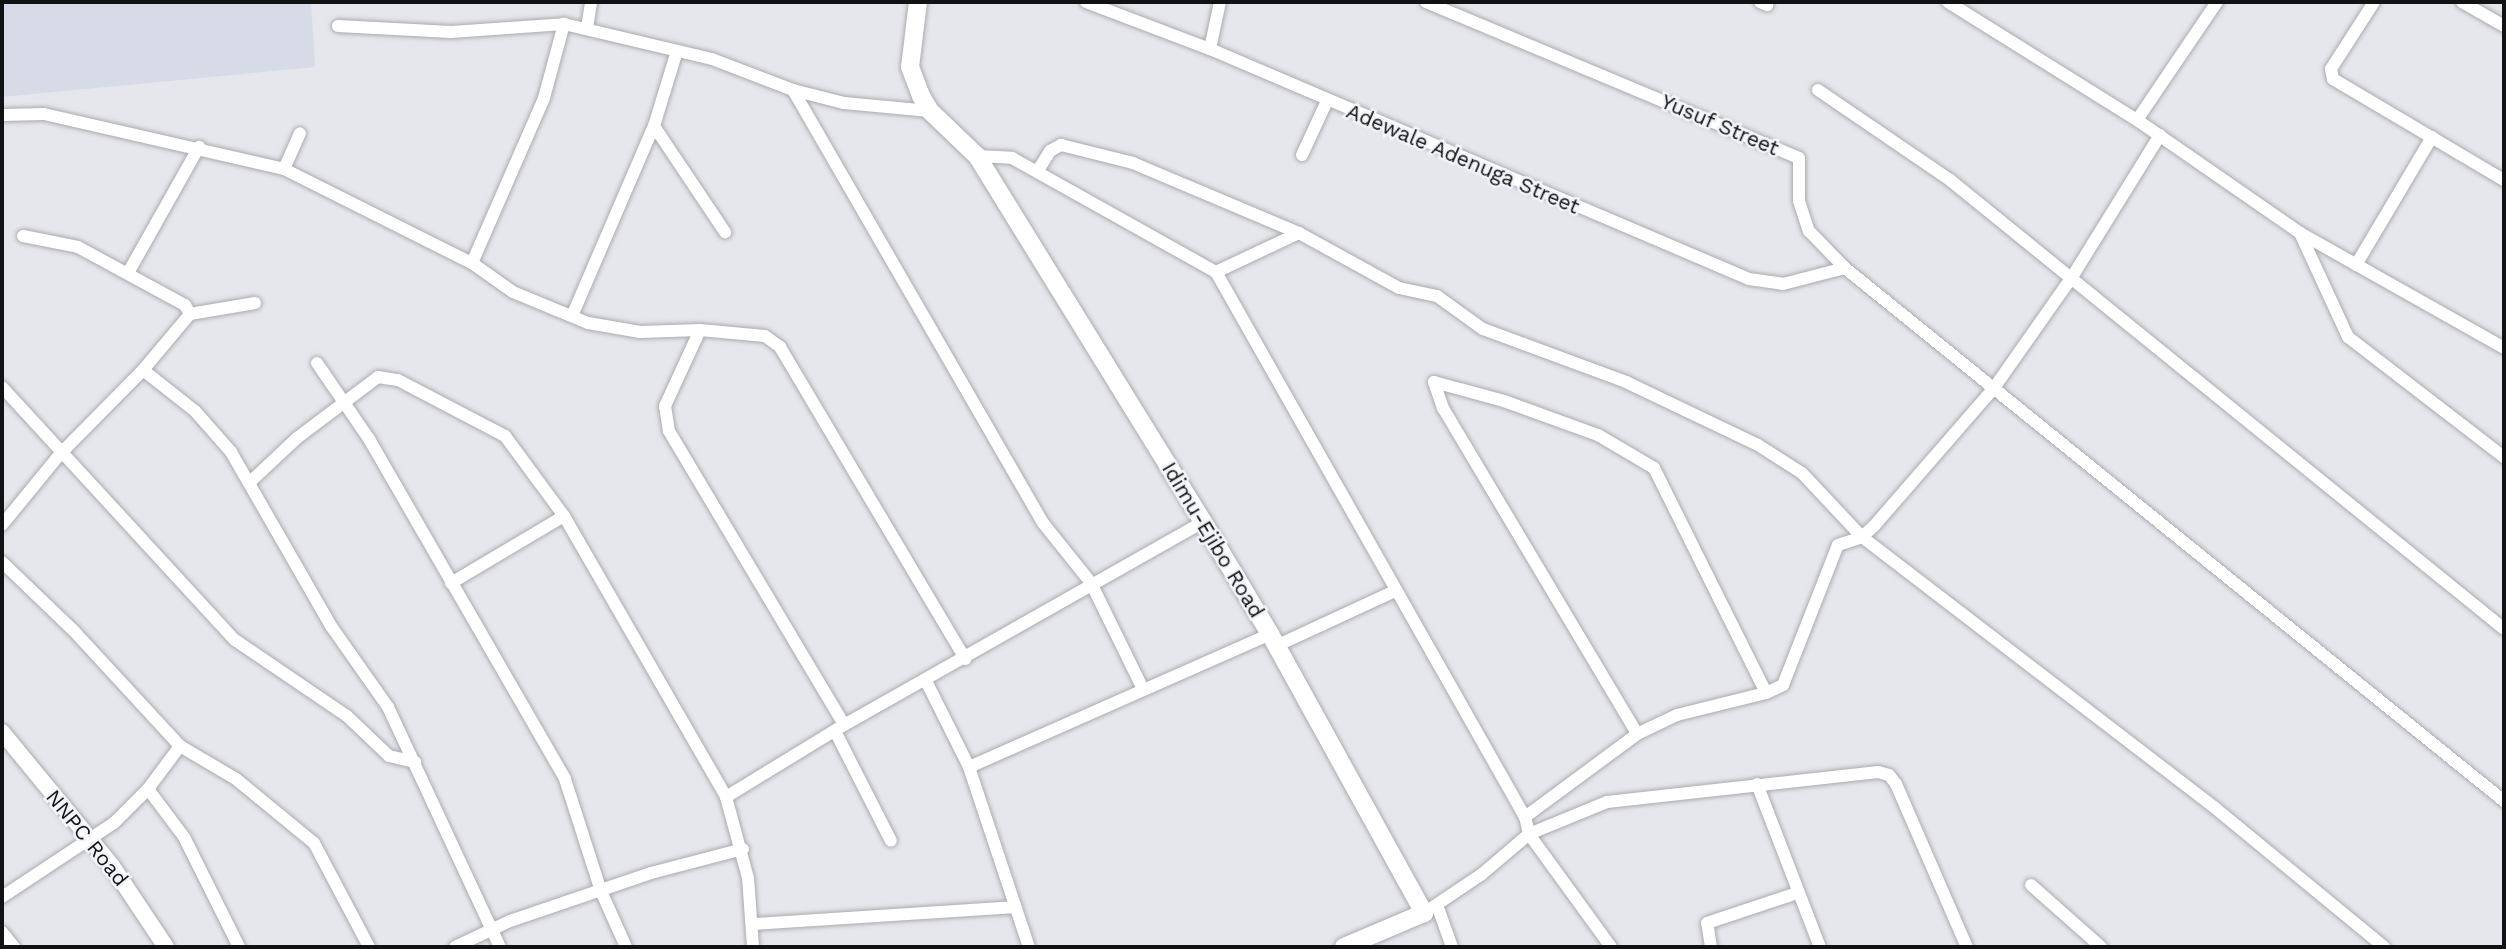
<!DOCTYPE html>
<style>
body{margin:0}
#map{position:relative;width:2506px;height:949px;overflow:hidden;background:#e5e7ec;font-family:"Work Sans",sans-serif}
div>[style]{position:absolute}
[style*='--x']{left:calc(var(--x)*1px);top:calc(var(--y)*1px);width:calc(var(--w)*1px);rotate:calc(var(--a)*1deg)}
.built>*{inset:0;background:#d7dbe7}
.roads{filter:drop-shadow(0 0 2px #a9abb0) drop-shadow(0 0 2px #a9abb0)}
.minor>*{height:12px;margin:-6px;padding:0 6px;transform-origin:6px;border-radius:6px;background:#fff}
.tertiary>*{height:16px;margin:-8px;padding:0 8px;transform-origin:8px;border-radius:8px;background:#fff}
.secondary>*{height:18px;margin:-9px;padding:0 9px;transform-origin:9px;border-radius:9px;background:#fff}
span{translate:-50% -50%;white-space:nowrap;text-align:center;line-height:1.15;-webkit-text-stroke:5px #f2f4fa;paint-order:stroke}
.street-label{font-size:21px;color:#111213}
.frame{position:absolute;inset:0;border:4px solid #111213;pointer-events:none}
</style>
<div id="map">
<div class="built">
<div style="clip-path:polygon(2px 2px,311px 2px,315px 67px,2px 97px)"></div>
</div>
<div class="roads">
<div class="minor">
<div style="--x:1086;--y:2;--w:133;--a:20.8"></div>
<div style="--x:1210;--y:49;--w:586;--a:23.11"></div>
<div style="--x:1749;--y:279;--w:34;--a:8"></div>
<div style="--x:1783;--y:284;--w:64;--a:-14.5"></div>
<div style="--x:1426;--y:2;--w:404;--a:22.7"></div>
<div style="--x:1799;--y:158;--w:43;--a:90"></div>
<div style="--x:1799;--y:201;--w:32;--a:72"></div>
<div style="--x:1809;--y:231;--w:52;--a:45.8"></div>
<div style="--x:1845;--y:268;--w:848;--a:38.97"></div>
<div style="--x:1760;--y:2;--w:8;--a:23"></div>
<div style="--x:1948;--y:2;--w:223;--a:32"></div>
<div style="--x:2137;--y:120;--w:198;--a:34.7"></div>
<div style="--x:2300;--y:233;--w:234;--a:29.4"></div>
<div style="--x:2374;--y:2;--w:80;--a:122.7"></div>
<div style="--x:2331;--y:69;--w:10;--a:79"></div>
<div style="--x:2333;--y:79;--w:199;--a:30.6"></div>
<div style="--x:2462;--y:2;--w:48;--a:29.7"></div>
<div style="--x:338;--y:26;--w:113;--a:3"></div>
<div style="--x:451;--y:32;--w:113;--a:-4"></div>
<div style="--x:564;--y:24;--w:152;--a:13.3"></div>
<div style="--x:712;--y:59;--w:87;--a:20.9"></div>
<div style="--x:793;--y:90;--w:53;--a:14.3"></div>
<div style="--x:844;--y:103;--w:86;--a:5.3"></div>
<div style="--x:587;--y:28;--w:26;--a:-81"></div>
<div style="--x:1210;--y:49;--w:48;--a:-78"></div>
<div style="--x:793;--y:90;--w:500;--a:60"></div>
<div style="--x:1043;--y:523;--w:77;--a:51.3"></div>
<div style="--x:1091;--y:583;--w:118;--a:63.9"></div>
<div style="--x:1818;--y:90;--w:160;--a:34.3"></div>
<div style="--x:1950;--y:180;--w:713;--a:39.02"></div>
<div style="--x:2;--y:115;--w:42;--a:-1.4"></div>
<div style="--x:44;--y:114;--w:246;--a:12.9"></div>
<div style="--x:284;--y:169;--w:210;--a:26.6"></div>
<div style="--x:472;--y:263;--w:50;--a:35.3"></div>
<div style="--x:513;--y:292;--w:81;--a:22.5"></div>
<div style="--x:588;--y:323;--w:53;--a:9.8"></div>
<div style="--x:640;--y:332;--w:60;--a:-1.9"></div>
<div style="--x:700;--y:330;--w:65;--a:5.3"></div>
<div style="--x:765;--y:336;--w:19;--a:36"></div>
<div style="--x:780;--y:347;--w:363;--a:59.3"></div>
<div style="--x:2137;--y:120;--w:143;--a:-55.9"></div>
<div style="--x:654;--y:126;--w:128;--a:56.2"></div>
<div style="--x:1302;--y:155;--w:60;--a:-65.2"></div>
<div style="--x:977;--y:156;--w:35;--a:3"></div>
<div style="--x:1012;--y:158;--w:234;--a:29.2"></div>
<div style="--x:1216;--y:272;--w:92;--a:-25.2"></div>
<div style="--x:1299;--y:233;--w:114;--a:28.8"></div>
<div style="--x:1399;--y:288;--w:39;--a:12"></div>
<div style="--x:1437;--y:296;--w:57;--a:35.7"></div>
<div style="--x:1483;--y:329;--w:153;--a:20.3"></div>
<div style="--x:1626;--y:382;--w:146;--a:25.5"></div>
<div style="--x:1758;--y:445;--w:52;--a:32.5"></div>
<div style="--x:1802;--y:473;--w:88;--a:46.8"></div>
<div style="--x:1862;--y:537;--w:445;--a:37.5"></div>
<div style="--x:2215;--y:808;--w:219;--a:39.4"></div>
<div style="--x:284;--y:169;--w:39;--a:-66"></div>
<div style="--x:1037;--y:172;--w:25;--a:-58"></div>
<div style="--x:1050;--y:151;--w:13;--a:-29"></div>
<div style="--x:1061;--y:145;--w:74;--a:14"></div>
<div style="--x:1133;--y:163;--w:180;--a:22.9"></div>
<div style="--x:2300;--y:233;--w:115;--a:65.2"></div>
<div style="--x:2348;--y:337;--w:197;--a:37.6"></div>
<div style="--x:23;--y:236;--w:56;--a:11.3"></div>
<div style="--x:78;--y:247;--w:122;--a:28.5"></div>
<div style="--x:185;--y:305;--w:10;--a:61"></div>
<div style="--x:190;--y:314;--w:73;--a:130"></div>
<div style="--x:472;--y:263;--w:180;--a:-66.4"></div>
<div style="--x:544;--y:98;--w:77;--a:-74.9"></div>
<div style="--x:2356;--y:265;--w:149;--a:-59.3"></div>
<div style="--x:1216;--y:272;--w:627;--a:60.45"></div>
<div style="--x:128;--y:273;--w:145;--a:-60.6"></div>
<div style="--x:190;--y:314;--w:66;--a:-9.6"></div>
<div style="--x:572;--y:316;--w:207;--a:-66.7"></div>
<div style="--x:654;--y:126;--w:78;--a:-73"></div>
<div style="--x:700;--y:330;--w:84;--a:114.7"></div>
<div style="--x:665;--y:406;--w:25;--a:81"></div>
<div style="--x:669;--y:431;--w:342;--a:59.2"></div>
<div style="--x:317;--y:363;--w:92;--a:55.6"></div>
<div style="--x:369;--y:439;--w:392;--a:60"></div>
<div style="--x:565;--y:779;--w:118;--a:72.2"></div>
<div style="--x:601;--y:891;--w:61;--a:65.9"></div>
<div style="--x:1434;--y:382;--w:73;--a:15.2"></div>
<div style="--x:1504;--y:401;--w:100;--a:19.9"></div>
<div style="--x:1598;--y:435;--w:65;--a:30.5"></div>
<div style="--x:1654;--y:468;--w:251;--a:63.5"></div>
<div style="--x:1434;--y:382;--w:28;--a:71"></div>
<div style="--x:1443;--y:408;--w:379;--a:59.2"></div>
<div style="--x:2;--y:387;--w:344;--a:47.4"></div>
<div style="--x:235;--y:640;--w:135;--a:34.2"></div>
<div style="--x:347;--y:716;--w:58;--a:43.6"></div>
<div style="--x:389;--y:756;--w:27;--a:13"></div>
<div style="--x:249;--y:483;--w:66;--a:-43.2"></div>
<div style="--x:297;--y:438;--w:101;--a:-37"></div>
<div style="--x:378;--y:377;--w:20;--a:9"></div>
<div style="--x:398;--y:380;--w:121;--a:27.6"></div>
<div style="--x:505;--y:436;--w:99;--a:53.6"></div>
<div style="--x:564;--y:516;--w:324;--a:60"></div>
<div style="--x:2;--y:525;--w:93;--a:-50.7"></div>
<div style="--x:61;--y:453;--w:117;--a:-45.3"></div>
<div style="--x:143;--y:370;--w:66;--a:38.3"></div>
<div style="--x:195;--y:411;--w:55;--a:48.7"></div>
<div style="--x:231;--y:452;--w:201;--a:60.1"></div>
<div style="--x:331;--y:626;--w:99;--a:54.9"></div>
<div style="--x:388;--y:707;--w:265;--a:65"></div>
<div style="--x:2;--y:562;--w:98;--a:43.8"></div>
<div style="--x:73;--y:630;--w:158;--a:47.3"></div>
<div style="--x:180;--y:746;--w:65;--a:30.5"></div>
<div style="--x:236;--y:779;--w:101;--a:39.4"></div>
<div style="--x:314;--y:843;--w:118;--a:62.1"></div>
<div style="--x:451;--y:583;--w:131;--a:-30.7"></div>
<div style="--x:1276;--y:646;--w:131;--a:-24.8"></div>
<div style="--x:926;--y:681;--w:96;--a:63.4"></div>
<div style="--x:969;--y:767;--w:190;--a:71.6"></div>
<div style="--x:835;--y:731;--w:123;--a:63"></div>
<div style="--x:969;--y:767;--w:329;--a:-23.8"></div>
<div style="--x:1757;--y:784;--w:175;--a:68.9"></div>
<div style="--x:148;--y:789;--w:60;--a:53.1"></div>
<div style="--x:184;--y:837;--w:123;--a:63.4"></div>
<div style="--x:2031;--y:885;--w:94;--a:41.5"></div>
<div style="--x:2;--y:897;--w:134;--a:-33.5"></div>
<div style="--x:114;--y:823;--w:48;--a:-45"></div>
<div style="--x:148;--y:789;--w:54;--a:-53.3"></div>
<div style="--x:1437;--y:905;--w:45;--a:70.3"></div>
<div style="--x:1424;--y:913;--w:70;--a:-33.9"></div>
<div style="--x:1482;--y:874;--w:62;--a:-40.4"></div>
<div style="--x:1529;--y:834;--w:84;--a:-22.3"></div>
<div style="--x:1607;--y:802;--w:273;--a:-6.3"></div>
<div style="--x:1878;--y:772;--w:11;--a:15"></div>
<div style="--x:1889;--y:775;--w:11;--a:52"></div>
<div style="--x:1896;--y:784;--w:178;--a:66.5"></div>
<div style="--x:754;--y:924;--w:261;--a:-3.7"></div>
<div style="--x:2;--y:932;--w:19;--a:51"></div>
<div style="--x:455;--y:947;--w:61;--a:-25.3"></div>
<div style="--x:510;--y:921;--w:149;--a:-18.8"></div>
<div style="--x:651;--y:873;--w:95;--a:-14.6"></div>
<div style="--x:753;--y:947;--w:69;--a:-94.1"></div>
<div style="--x:748;--y:878;--w:84;--a:-105.2"></div>
<div style="--x:726;--y:797;--w:138;--a:-31.4"></div>
<div style="--x:844;--y:725;--w:412;--a:-29.5"></div>
<div style="--x:1611;--y:947;--w:140;--a:-126"></div>
<div style="--x:1529;--y:834;--w:17;--a:-103"></div>
<div style="--x:1525;--y:817;--w:139;--a:-36.5"></div>
<div style="--x:1637;--y:734;--w:44;--a:-25.4"></div>
<div style="--x:1677;--y:715;--w:92;--a:-13.9"></div>
<div style="--x:1766;--y:693;--w:19;--a:-25"></div>
<div style="--x:1783;--y:685;--w:150;--a:-68.6"></div>
<div style="--x:1838;--y:545;--w:25;--a:-18"></div>
<div style="--x:1862;--y:537;--w:16;--a:-43"></div>
<div style="--x:1874;--y:526;--w:183;--a:-49"></div>
<div style="--x:1994;--y:388;--w:136;--a:-54.9"></div>
<div style="--x:2072;--y:277;--w:167;--a:-58.2"></div>
<div style="--x:1711;--y:947;--w:24;--a:-99"></div>
<div style="--x:1707;--y:923;--w:95;--a:-18.4"></div>
</div>
<div class="tertiary">
<div style="--x:2;--y:732;--w:173;--a:50.6"></div>
<div style="--x:112;--y:866;--w:97;--a:56.3"></div>
</div>
<div class="secondary">
<div style="--x:918;--y:2;--w:65;--a:97"></div>
<div style="--x:910;--y:67;--w:31;--a:69"></div>
<div style="--x:921;--y:96;--w:17;--a:59"></div>
<div style="--x:930;--y:111;--w:65;--a:43.8"></div>
<div style="--x:977;--y:156;--w:430;--a:58.3"></div>
<div style="--x:1203;--y:522;--w:131;--a:59.1"></div>
<div style="--x:1270;--y:634;--w:319;--a:61.1"></div>
<div style="--x:1424;--y:913;--w:87;--a:157"></div>
</div>
</div>
<div class="street-label">
<span style="left:1720px;top:125px;rotate:23deg">Yusuf Street</span>
<span style="left:1463px;top:159px;rotate:23deg">Adewale Adenuga Street</span>
<span style="left:1213px;top:540px;rotate:59deg">Idimu-Ejibo Road</span>
<span style="left:87px;top:838px;rotate:51deg">NNPC Road</span>
</div>
<div class="frame"></div>
</div>
